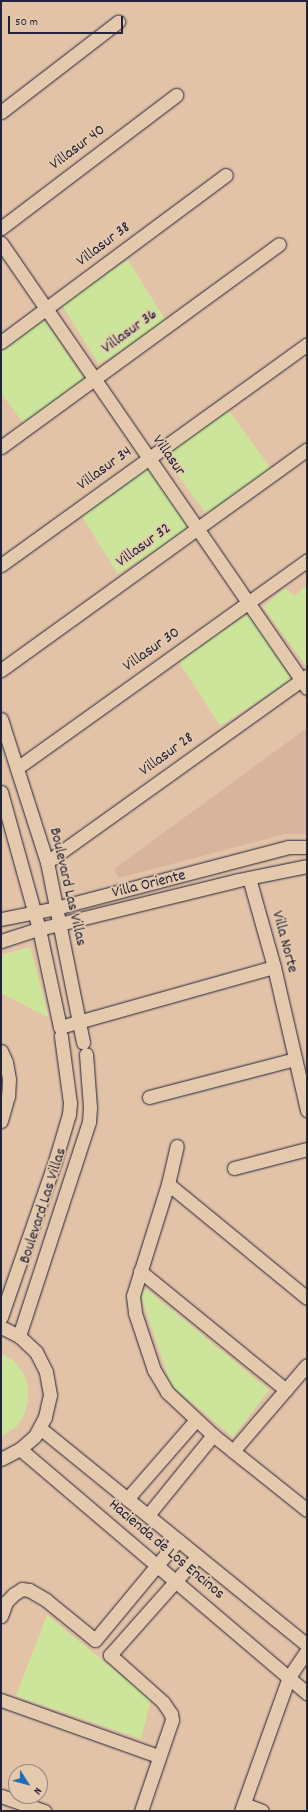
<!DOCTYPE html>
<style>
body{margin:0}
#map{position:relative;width:308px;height:1812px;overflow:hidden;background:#e3c3a7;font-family:Dekko,sans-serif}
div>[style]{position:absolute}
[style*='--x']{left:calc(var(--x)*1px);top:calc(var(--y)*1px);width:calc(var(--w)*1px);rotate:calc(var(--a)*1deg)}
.built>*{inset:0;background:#d8b49c}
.green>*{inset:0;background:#cde59a;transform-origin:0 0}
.roads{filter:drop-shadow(0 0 1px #22223b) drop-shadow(0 0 1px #22223b)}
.minor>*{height:13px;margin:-6.5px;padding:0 6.5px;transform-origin:6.5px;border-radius:6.5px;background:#e4c9ac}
span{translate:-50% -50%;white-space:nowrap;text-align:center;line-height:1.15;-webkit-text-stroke:3.5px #e4c9ac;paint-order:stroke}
.street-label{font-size:16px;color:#22223b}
.frame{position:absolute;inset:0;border:2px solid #22223b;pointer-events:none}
.north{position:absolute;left:8px;top:1764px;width:40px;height:40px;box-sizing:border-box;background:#e4c9ac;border:1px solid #96867f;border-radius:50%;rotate:126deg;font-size:11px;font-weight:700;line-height:16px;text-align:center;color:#22223b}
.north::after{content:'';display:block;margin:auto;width:14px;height:18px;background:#1f6fb2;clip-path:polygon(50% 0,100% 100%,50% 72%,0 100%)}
.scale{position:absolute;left:8px;top:16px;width:115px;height:18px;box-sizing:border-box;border:2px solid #22223b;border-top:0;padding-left:5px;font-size:12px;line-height:14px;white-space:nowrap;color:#22223b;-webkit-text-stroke:3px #e4c9ac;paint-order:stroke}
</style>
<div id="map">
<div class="built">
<div style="clip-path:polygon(307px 728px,307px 834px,285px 834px,119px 878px,114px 869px)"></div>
</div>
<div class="green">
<div style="left:128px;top:260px;width:73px;height:80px;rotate:58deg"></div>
<div style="clip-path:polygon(44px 319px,85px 381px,25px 425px,1px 393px,1px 351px)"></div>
<div style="left:227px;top:408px;width:76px;height:79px;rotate:54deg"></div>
<div style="left:150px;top:465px;width:75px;height:85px;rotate:58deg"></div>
<div style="clip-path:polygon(307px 585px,307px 667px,263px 607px,285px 588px,294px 596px)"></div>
<div style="left:249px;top:614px;width:78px;height:85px;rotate:57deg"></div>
<div style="clip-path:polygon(30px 947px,49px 1018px,1px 993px,1px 955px)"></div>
<div style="clip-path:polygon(145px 1288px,269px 1390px,233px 1437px,171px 1385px,141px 1296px)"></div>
<div style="clip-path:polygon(1px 1353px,14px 1361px,23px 1373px,28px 1386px,28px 1401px,24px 1415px,16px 1427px,1px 1437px)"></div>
<div style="clip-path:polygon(47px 1615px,151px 1700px,141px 1739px,16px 1696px)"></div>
</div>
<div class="roads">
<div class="minor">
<div style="--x:1;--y:112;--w:148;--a:-37.6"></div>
<div style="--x:1;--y:228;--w:220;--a:-37.2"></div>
<div style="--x:1;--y:243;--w:540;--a:55.49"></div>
<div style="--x:1;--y:342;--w:280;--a:-36.6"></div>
<div style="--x:1;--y:447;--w:344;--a:-36.1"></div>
<div style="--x:1;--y:565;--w:377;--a:-35.8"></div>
<div style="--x:1;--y:670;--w:377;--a:-35.8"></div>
<div style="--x:1;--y:719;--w:150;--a:72.2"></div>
<div style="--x:47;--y:862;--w:184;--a:78.7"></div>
<div style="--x:17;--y:768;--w:357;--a:-35.6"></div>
<div style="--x:1;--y:792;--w:142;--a:74.5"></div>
<div style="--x:39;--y:929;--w:100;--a:77.9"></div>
<div style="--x:60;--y:1027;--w:222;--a:-15.7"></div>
<div style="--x:47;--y:862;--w:320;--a:-35.6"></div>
<div style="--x:249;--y:878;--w:92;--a:74.3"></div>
<div style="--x:274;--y:967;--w:147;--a:77"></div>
<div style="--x:1;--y:919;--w:56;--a:-11.3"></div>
<div style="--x:56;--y:908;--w:240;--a:-14.7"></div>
<div style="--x:288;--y:847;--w:19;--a:0"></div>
<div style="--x:1;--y:941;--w:40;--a:-18"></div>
<div style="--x:39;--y:929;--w:205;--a:-13.8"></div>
<div style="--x:238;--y:880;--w:70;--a:-11.5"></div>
<div style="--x:1;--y:1051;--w:12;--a:66"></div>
<div style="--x:6;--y:1062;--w:17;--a:80"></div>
<div style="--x:9;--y:1079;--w:17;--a:93"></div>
<div style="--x:8;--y:1096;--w:26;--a:106"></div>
<div style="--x:149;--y:1097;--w:151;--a:-14.6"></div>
<div style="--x:234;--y:1168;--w:75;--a:-14.6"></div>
<div style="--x:168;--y:1184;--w:39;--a:-77"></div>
<div style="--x:140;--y:1271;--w:188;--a:39.2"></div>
<div style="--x:307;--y:1298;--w:180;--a:-140.6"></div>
<div style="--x:168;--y:1184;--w:117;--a:107.4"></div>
<div style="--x:133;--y:1296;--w:17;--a:83"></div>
<div style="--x:135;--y:1313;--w:60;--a:71.6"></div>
<div style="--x:154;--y:1370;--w:26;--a:59"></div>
<div style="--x:167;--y:1392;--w:63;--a:43.1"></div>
<div style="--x:213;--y:1435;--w:120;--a:38.6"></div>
<div style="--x:1;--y:1317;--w:165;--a:-70.9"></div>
<div style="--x:55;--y:1161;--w:49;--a:-73.4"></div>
<div style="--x:69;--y:1114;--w:11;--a:-85"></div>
<div style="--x:70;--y:1103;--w:68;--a:-97.7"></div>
<div style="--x:1;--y:1327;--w:20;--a:27"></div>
<div style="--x:19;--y:1336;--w:23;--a:43"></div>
<div style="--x:36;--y:1352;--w:22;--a:63"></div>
<div style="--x:46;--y:1372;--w:23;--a:80"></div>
<div style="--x:50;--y:1395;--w:23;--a:103"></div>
<div style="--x:45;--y:1417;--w:21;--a:118"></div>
<div style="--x:35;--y:1436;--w:20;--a:139"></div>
<div style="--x:20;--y:1449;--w:21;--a:152"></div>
<div style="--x:19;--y:1336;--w:225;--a:-71.9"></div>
<div style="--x:89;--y:1122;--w:15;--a:-86"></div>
<div style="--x:90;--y:1107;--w:53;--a:-94.3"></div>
<div style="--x:40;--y:1428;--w:344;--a:39.1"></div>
<div style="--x:20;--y:1449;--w:377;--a:40.4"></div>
<div style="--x:233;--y:1451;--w:113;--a:-49.3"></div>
<div style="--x:127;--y:1499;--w:105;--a:-48.9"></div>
<div style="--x:148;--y:1515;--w:103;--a:-50.9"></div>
<div style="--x:1;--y:1616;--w:15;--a:-70"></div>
<div style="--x:6;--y:1602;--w:11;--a:-45"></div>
<div style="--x:14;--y:1594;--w:9;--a:-32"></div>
<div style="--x:22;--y:1589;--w:7;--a:8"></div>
<div style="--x:29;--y:1590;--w:20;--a:30"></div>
<div style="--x:46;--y:1600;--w:63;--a:39.2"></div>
<div style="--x:95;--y:1640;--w:130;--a:-50.3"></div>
<div style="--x:1;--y:1700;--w:167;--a:19.6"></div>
<div style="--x:1;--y:1796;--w:46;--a:19.2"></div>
<div style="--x:244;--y:1804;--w:19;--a:21"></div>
<div style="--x:141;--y:1811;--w:96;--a:-71.2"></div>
<div style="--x:172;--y:1720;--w:6;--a:-99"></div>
<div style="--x:171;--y:1714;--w:14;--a:-124"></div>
<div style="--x:163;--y:1702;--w:71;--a:-138.4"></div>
<div style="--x:110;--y:1655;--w:132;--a:-48.4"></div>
<div style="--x:241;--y:1811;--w:142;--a:-70.3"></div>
<div style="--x:289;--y:1677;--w:32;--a:-56"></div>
</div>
</div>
<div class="street-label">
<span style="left:78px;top:148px;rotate:-37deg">Villasur 40</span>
<span style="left:104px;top:245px;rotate:-37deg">Villasur 38</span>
<span style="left:130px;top:332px;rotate:-36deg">Villasur 36</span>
<span style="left:168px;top:456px;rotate:55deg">Villasur</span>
<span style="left:105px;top:469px;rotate:-36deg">Villasur 34</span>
<span style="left:144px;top:546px;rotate:-36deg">Villasur 32</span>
<span style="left:152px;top:650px;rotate:-35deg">Villasur 30</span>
<span style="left:167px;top:755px;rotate:-36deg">Villasur 28</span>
<span style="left:149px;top:885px;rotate:-14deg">Villa Oriente</span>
<span style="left:67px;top:887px;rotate:77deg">Boulevard Las Villas</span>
<span style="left:284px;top:942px;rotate:75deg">Villa Norte</span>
<span style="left:44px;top:1206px;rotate:-72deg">Boulevard Las Villas</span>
<span style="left:166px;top:1550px;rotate:40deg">Hacienda de Los Encinos</span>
</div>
<div class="frame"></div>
<div class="north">N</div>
<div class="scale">50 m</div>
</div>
